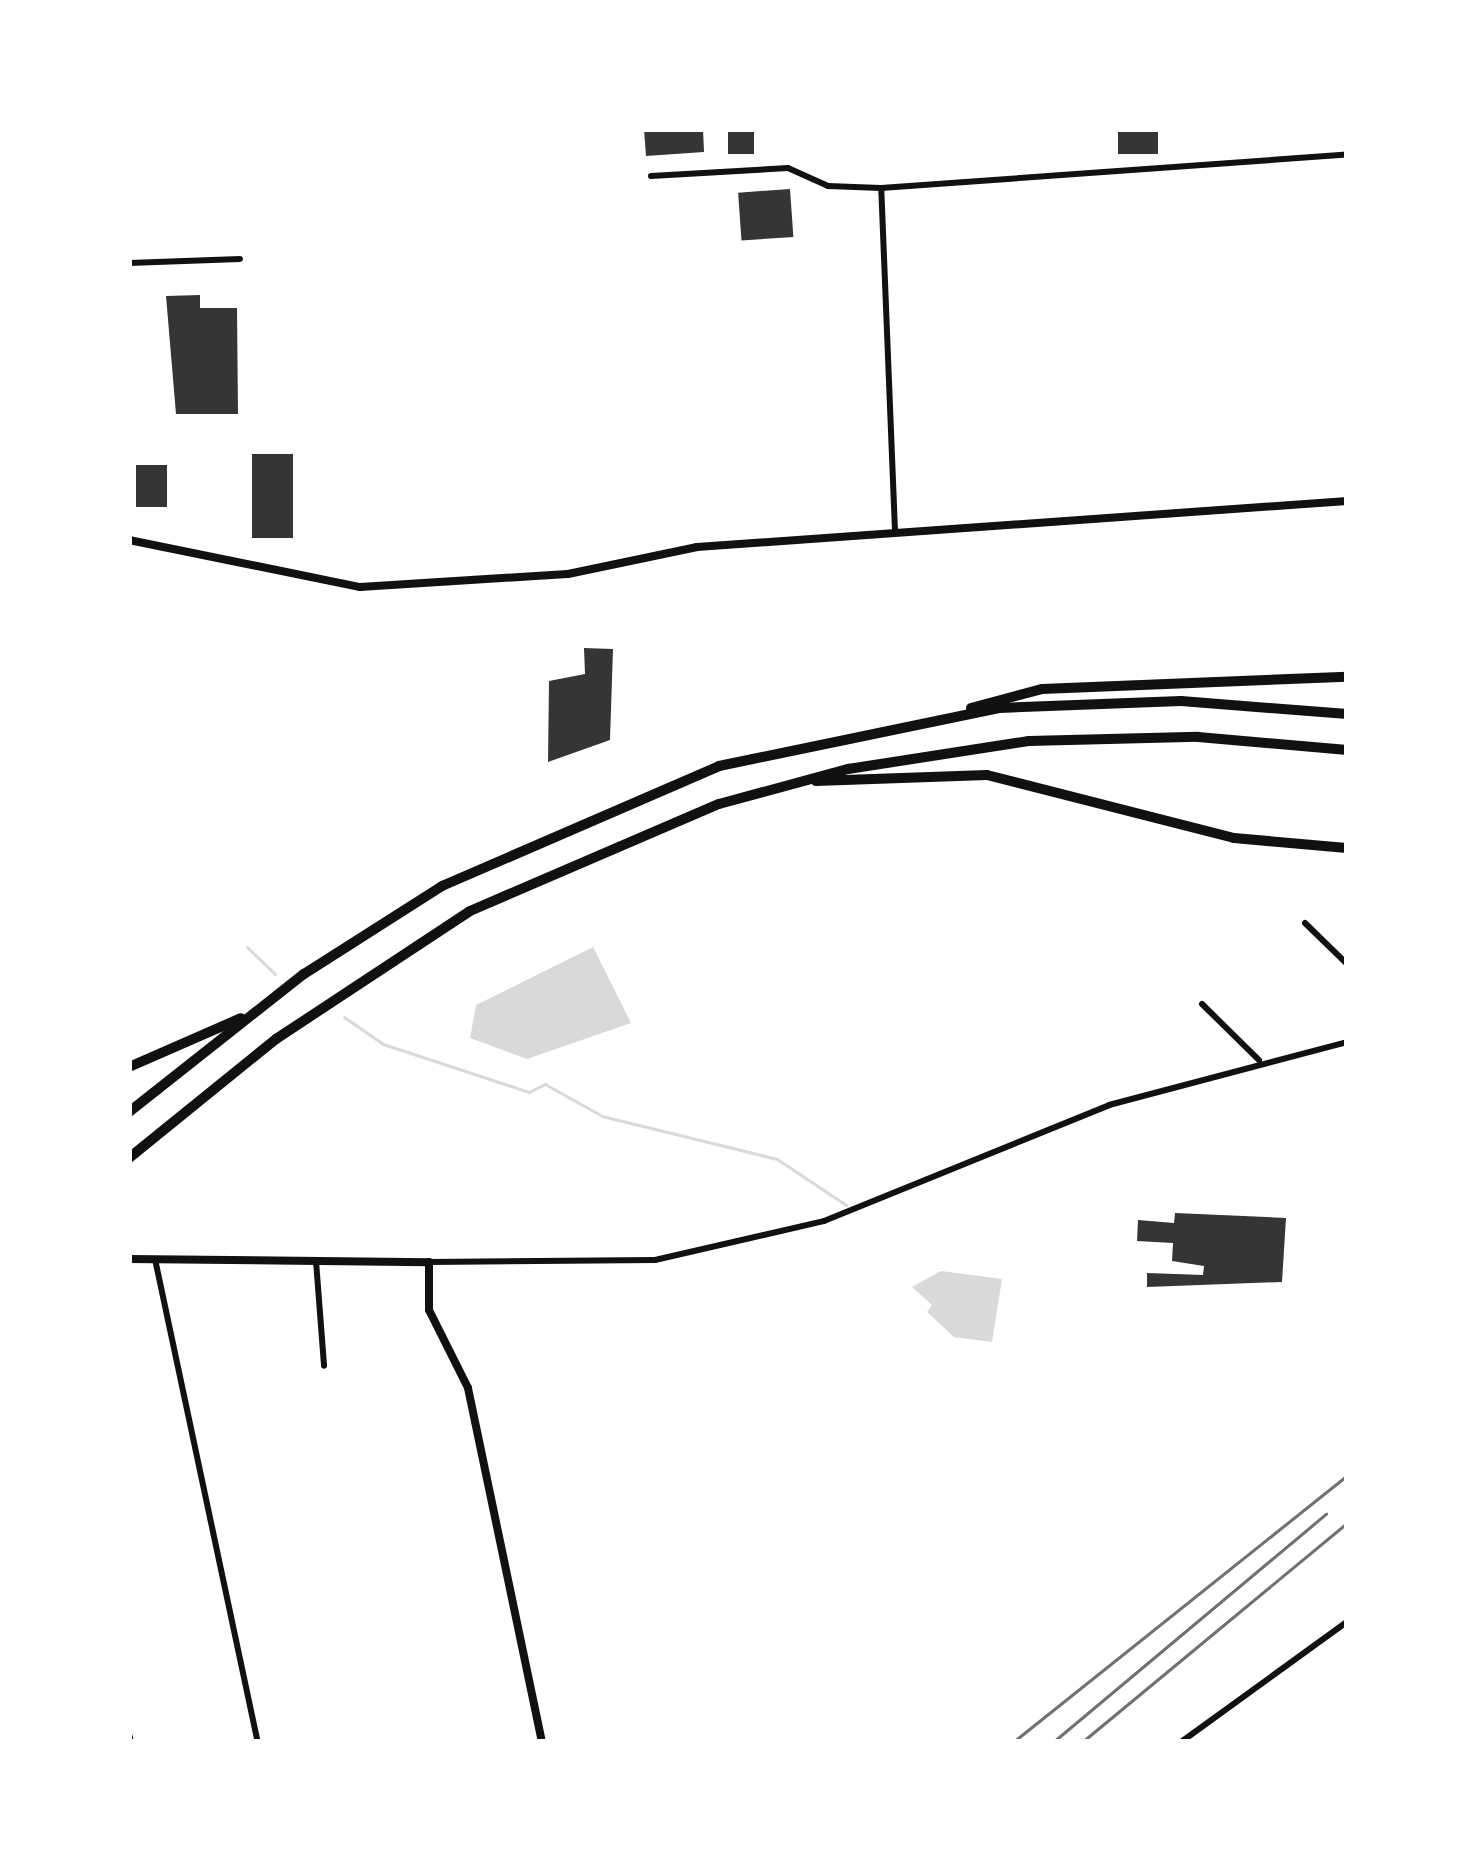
<!DOCTYPE html>
<style>
body{margin:0}
#map{position:relative;width:1476px;height:1871px;overflow:hidden;background:#fff;font-family:"PT Sans",sans-serif}
div>[style]{position:absolute}
[style*='--x']{left:calc(var(--x)*1px);top:calc(var(--y)*1px);width:calc(var(--w)*1px);rotate:calc(var(--a)*1deg)}
.water>*{inset:0;background:#d9d9d9}
.stream>*{height:3px;margin:-1.5px;padding:0 1.5px;transform-origin:1.5px;border-radius:1.5px;background:#d9d9d9}
.building>*{inset:0;background:#353535;transform-origin:0 0}
.minor>*{height:6px;margin:-3px;padding:0 3px;transform-origin:3px;border-radius:3px;background:#111}
.tertiary>*{height:8px;margin:-4px;padding:0 4px;transform-origin:4px;border-radius:4px;background:#111}
.motorway>*{height:10px;margin:-5px;padding:0 5px;transform-origin:5px;border-radius:5px;background:#111}
.rail>*{height:3px;margin:-1.5px;padding:0 1.5px;transform-origin:1.5px;border-radius:1.5px;background:#707070}
span{translate:-50% -50%;white-space:nowrap;text-align:center;line-height:1.15;-webkit-text-stroke:10px #fff;paint-order:stroke}
.frame{position:absolute;inset:0;border:132px solid #fff;pointer-events:none}
</style>
<div id="map">
<div class="water">
<div style="clip-path:polygon(593px 947px,631px 1023px,527px 1059px,470px 1038px,476px 1005px)"></div>
<div style="clip-path:polygon(941px 1271px,1002px 1279px,992px 1342px,954px 1337px,927px 1312px,932px 1305px,912px 1287px)"></div>
</div>
<div class="stream">
<div style="--x:247;--y:947;--w:39;--a:44"></div>
<div style="--x:344;--y:1017;--w:47;--a:34.7"></div>
<div style="--x:383;--y:1044;--w:154;--a:18.2"></div>
<div style="--x:529;--y:1092;--w:18;--a:-27"></div>
<div style="--x:545;--y:1084;--w:65;--a:29.3"></div>
<div style="--x:602;--y:1116;--w:180;--a:13.8"></div>
<div style="--x:777;--y:1159;--w:83;--a:33.7"></div>
</div>
<div class="building">
<div style="clip-path:polygon(644px 129px,703px 129px,704px 152px,646px 156px)"></div>
<div style="left:728px;top:129px;width:26px;height:25px"></div>
<div style="left:1118px;top:129px;width:40px;height:25px"></div>
<div style="left:790px;top:189px;width:48px;height:52px;rotate:86deg"></div>
<div style="clip-path:polygon(200px 295px,200px 308px,237px 308px,238px 414px,176px 414px,166px 296px)"></div>
<div style="left:252px;top:454px;width:41px;height:84px"></div>
<div style="left:167px;top:465px;width:42px;height:31px;rotate:90deg"></div>
<div style="clip-path:polygon(584px 648px,613px 649px,610px 740px,548px 762px,549px 681px,585px 674px)"></div>
<div style="clip-path:polygon(1175px 1213px,1286px 1218px,1282px 1282px,1147px 1287px,1147px 1273px,1203px 1275px,1204px 1266px,1172px 1261px,1173px 1243px,1137px 1241px,1138px 1220px,1174px 1223px)"></div>
</div>
<div class="minor">
<div style="--x:651;--y:176;--w:137;--a:-3.3"></div>
<div style="--x:788;--y:168;--w:44;--a:24.2"></div>
<div style="--x:828;--y:186;--w:53;--a:2.2"></div>
<div style="--x:129;--y:263;--w:111;--a:-2.1"></div>
<div style="--x:895;--y:531;--w:343;--a:-92.3"></div>
<div style="--x:881;--y:188;--w:467;--a:-4.1"></div>
<div style="--x:1305;--y:923;--w:59;--a:44.3"></div>
<div style="--x:1202;--y:1004;--w:80;--a:44.5"></div>
<div style="--x:155;--y:1259;--w:494;--a:78"></div>
<div style="--x:316;--y:1261;--w:105;--a:85.6"></div>
<div style="--x:429;--y:1262;--w:226;--a:-0.5"></div>
<div style="--x:655;--y:1260;--w:173;--a:-13"></div>
<div style="--x:824;--y:1221;--w:308;--a:-22.1"></div>
<div style="--x:1109;--y:1105;--w:246;--a:-14.8"></div>
<div style="--x:129;--y:1734;--w:8;--a:76"></div>
<div style="--x:1181;--y:1742;--w:205;--a:-35.9"></div>
</div>
<div class="tertiary">
<div style="--x:129;--y:540;--w:236;--a:11.5"></div>
<div style="--x:360;--y:587;--w:208;--a:-3.6"></div>
<div style="--x:568;--y:574;--w:132;--a:-11.8"></div>
<div style="--x:697;--y:547;--w:652;--a:-4.05"></div>
<div style="--x:129;--y:1259;--w:300;--a:0.6"></div>
<div style="--x:429;--y:1262;--w:48;--a:90"></div>
<div style="--x:429;--y:1310;--w:87;--a:63.4"></div>
<div style="--x:468;--y:1388;--w:362;--a:78.2"></div>
</div>
<div class="motorway">
<div style="--x:971;--y:708;--w:73;--a:-15"></div>
<div style="--x:1042;--y:689;--w:305;--a:-2.3"></div>
<div style="--x:816;--y:781;--w:171;--a:-2"></div>
<div style="--x:987;--y:775;--w:255;--a:14.3"></div>
<div style="--x:1234;--y:838;--w:113;--a:5.1"></div>
<div style="--x:129;--y:1067;--w:122;--a:-23.6"></div>
<div style="--x:129;--y:1112;--w:223;--a:-38.3"></div>
<div style="--x:304;--y:974;--w:164;--a:-32.5"></div>
<div style="--x:442;--y:886;--w:302;--a:-23.4"></div>
<div style="--x:719;--y:766;--w:286;--a:-11.7"></div>
<div style="--x:999;--y:708;--w:182;--a:-2.2"></div>
<div style="--x:1181;--y:701;--w:167;--a:4.5"></div>
<div style="--x:129;--y:1158;--w:189;--a:-39"></div>
<div style="--x:276;--y:1039;--w:232;--a:-33.4"></div>
<div style="--x:470;--y:911;--w:271;--a:-23.3"></div>
<div style="--x:719;--y:804;--w:134;--a:-15.2"></div>
<div style="--x:848;--y:769;--w:183;--a:-8.8"></div>
<div style="--x:1029;--y:741;--w:169;--a:-1.4"></div>
<div style="--x:1198;--y:737;--w:150;--a:5"></div>
</div>
<div class="rail">
<div style="--x:1013;--y:1742;--w:428;--a:-38.6"></div>
<div style="--x:1053;--y:1742;--w:356;--a:-39.9"></div>
<div style="--x:1082;--y:1742;--w:344;--a:-39.6"></div>
</div>
<div class="frame"></div>
</div>
